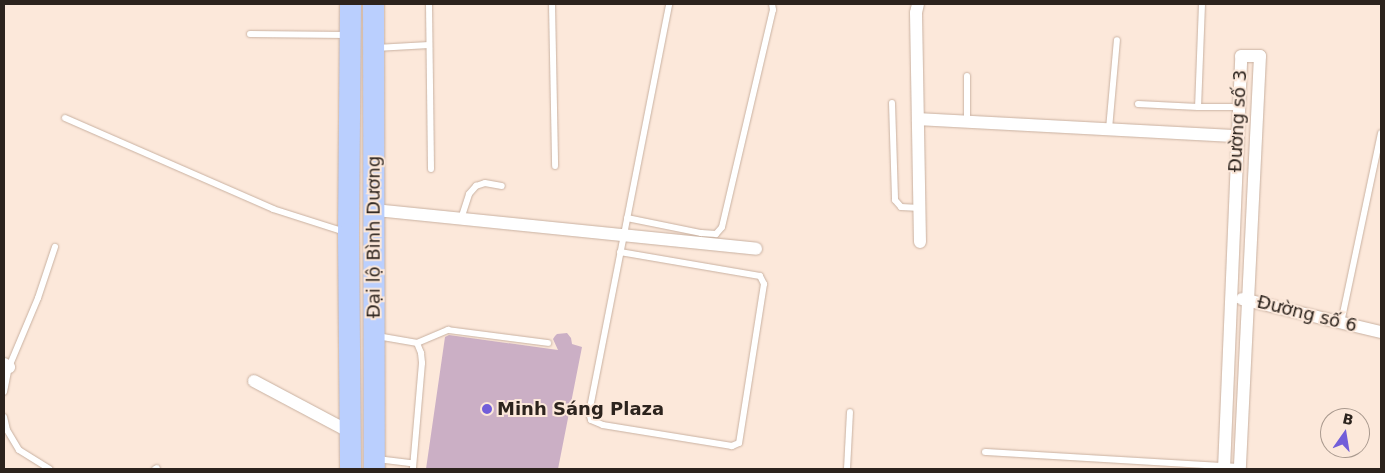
<!DOCTYPE html>
<meta charset="utf-8">
<style>
body{margin:0}
#map{position:relative;width:1385px;height:473px;overflow:hidden;background:#fce8da;font-family:"DejaVu Sans",sans-serif}
div>[style]{position:absolute}
[style*='--x']{left:calc(var(--x)*1px);top:calc(var(--y)*1px);width:calc(var(--w)*1px);rotate:calc(var(--a)*1deg)}
.building>*{inset:0;background:#cbafc5}
.roads{filter:drop-shadow(0 0 1px #c9b1a1) drop-shadow(0 0 1px #c9b1a1)}
.lane>*{height:6px;margin:-3px;padding:0 3px;transform-origin:3px;border-radius:3px;background:#fff}
.street>*{height:12px;margin:-6px;padding:0 6px;transform-origin:6px;border-radius:6px;background:#fff}
.highway>*{height:21px;margin:-10.5px;padding:0 10.5px;transform-origin:10.5px;border-radius:10.5px;background:#bacffe}
.dots>*{width:14px;height:14px;translate:-50% -50%;box-sizing:border-box;border:2px solid #fce8da;border-radius:50%}
span{translate:-50% -50%;white-space:nowrap;text-align:center;line-height:1.15;-webkit-text-stroke:4px #fce8da;paint-order:stroke}
.street-label{font-size:18px;color:#2c231d}
.poi-label{font-size:18px;color:#2c231d;font-weight:700}
.left{translate:0 -50%;text-align:left}
.frame{position:absolute;inset:0;border:5px solid #2c231d;pointer-events:none}
.north{position:absolute;left:1320px;top:408px;width:50px;height:50px;box-sizing:border-box;background:#fce8da;border:1px solid #a9998e;border-radius:50%;rotate:13deg;font-size:14px;font-weight:700;line-height:20px;text-align:center;color:#2c231d}
.north::after{content:'';display:block;margin:auto;width:18px;height:22px;background:#725ed9;clip-path:polygon(50% 0,100% 100%,50% 72%,0 100%)}
</style>
<div id="map">
<div class="building">
<div style="clip-path:polygon(567px 333px,571px 338px,572px 344px,582px 347px,558px 469px,426px 469px,445px 337px,449px 335px,558px 350px,553px 339px,555px 336px,557px 334px)"></div>
</div>
<div class="roads">
<div class="lane">
<div style="--x:429;--y:4;--w:165;--a:89.3"></div>
<div style="--x:552;--y:4;--w:162;--a:88.9"></div>
<div style="--x:1202;--y:4;--w:103;--a:92.2"></div>
<div style="--x:1198;--y:107;--w:41;--a:0"></div>
<div style="--x:250;--y:34;--w:96;--a:0.6"></div>
<div style="--x:376;--y:48;--w:53;--a:-3.2"></div>
<div style="--x:967;--y:76;--w:45;--a:90"></div>
<div style="--x:892;--y:103;--w:97;--a:88.2"></div>
<div style="--x:895;--y:200;--w:9;--a:49"></div>
<div style="--x:901;--y:207;--w:19;--a:3"></div>
<div style="--x:1138;--y:104;--w:60;--a:2.9"></div>
<div style="--x:65;--y:118;--w:227;--a:23.6"></div>
<div style="--x:273;--y:209;--w:76;--a:17.7"></div>
<div style="--x:1109;--y:129;--w:89;--a:-84.9"></div>
<div style="--x:627;--y:218;--w:76;--a:11.5"></div>
<div style="--x:701;--y:233;--w:15;--a:4"></div>
<div style="--x:716;--y:234;--w:9;--a:-49"></div>
<div style="--x:722;--y:227;--w:223;--a:-76.8"></div>
<div style="--x:773;--y:10;--w:6;--a:-99"></div>
<div style="--x:461;--y:219;--w:26;--a:-72"></div>
<div style="--x:469;--y:194;--w:11;--a:-49"></div>
<div style="--x:476;--y:186;--w:9;--a:-18"></div>
<div style="--x:485;--y:183;--w:17;--a:10"></div>
<div style="--x:620;--y:252;--w:142;--a:9.7"></div>
<div style="--x:760;--y:276;--w:9;--a:63"></div>
<div style="--x:764;--y:284;--w:161;--a:98.9"></div>
<div style="--x:739;--y:443;--w:8;--a:157"></div>
<div style="--x:732;--y:446;--w:131;--a:-170.8"></div>
<div style="--x:603;--y:425;--w:13;--a:-157"></div>
<div style="--x:591;--y:420;--w:7;--a:-106"></div>
<div style="--x:589;--y:413;--w:417;--a:-78.9"></div>
<div style="--x:1341;--y:323;--w:194;--a:-78.1"></div>
<div style="--x:377;--y:336;--w:41;--a:9.9"></div>
<div style="--x:417;--y:343;--w:11;--a:68"></div>
<div style="--x:421;--y:353;--w:10;--a:84"></div>
<div style="--x:422;--y:363;--w:106;--a:94.9"></div>
<div style="--x:417;--y:343;--w:34;--a:-23"></div>
<div style="--x:448;--y:330;--w:101;--a:7.4"></div>
<div style="--x:4;--y:392;--w:25;--a:-79"></div>
<div style="--x:9;--y:367;--w:75;--a:-67.2"></div>
<div style="--x:38;--y:298;--w:54;--a:-71.6"></div>
<div style="--x:4;--y:417;--w:13;--a:77"></div>
<div style="--x:7;--y:430;--w:23;--a:59"></div>
<div style="--x:19;--y:450;--w:36;--a:32"></div>
<div style="--x:985;--y:452;--w:255;--a:3.4"></div>
<div style="--x:377;--y:459;--w:35;--a:7"></div>
<div style="--x:155;--y:469;--w:2;--a:-27"></div>
<div style="--x:847;--y:469;--w:57;--a:-87"></div>
</div>
<div class="street">
<div style="--x:918;--y:4;--w:9;--a:103"></div>
<div style="--x:916;--y:13;--w:229;--a:89"></div>
<div style="--x:918;--y:119;--w:319;--a:3.1"></div>
<div style="--x:375;--y:210;--w:383;--a:5.8"></div>
<div style="--x:1242;--y:299;--w:143;--a:13.4"></div>
<div style="--x:4;--y:364;--w:6;--a:31"></div>
<div style="--x:254;--y:381;--w:109;--a:28"></div>
<div style="--x:1224;--y:469;--w:413;--a:-87.6"></div>
<div style="--x:1241;--y:56;--w:19;--a:0"></div>
<div style="--x:1260;--y:56;--w:413;--a:92.8"></div>
</div>
<div class="highway">
<div style="--x:350;--y:4;--w:229;--a:90.5"></div>
<div style="--x:348;--y:233;--w:236;--a:89.5"></div>
<div style="--x:373;--y:4;--w:465;--a:89.9"></div>
</div>
</div>
<div class="dots">
<div style="left:487px;top:409px;background:#725ed9"></div>
</div>
<div class="street-label">
<span style="left:1238px;top:121px;rotate:-87deg">Đường số 3</span>
<span style="left:374px;top:237px;rotate:-90deg">Đại lộ Bình Dương</span>
<span style="left:1307px;top:314px;rotate:14deg">Đường số 6</span>
</div>
<div class="poi-label">
<span class="left" style="left:497px;top:409px">Minh Sáng Plaza</span>
</div>
<div class="frame"></div>
<div class="north">B</div>
</div>
